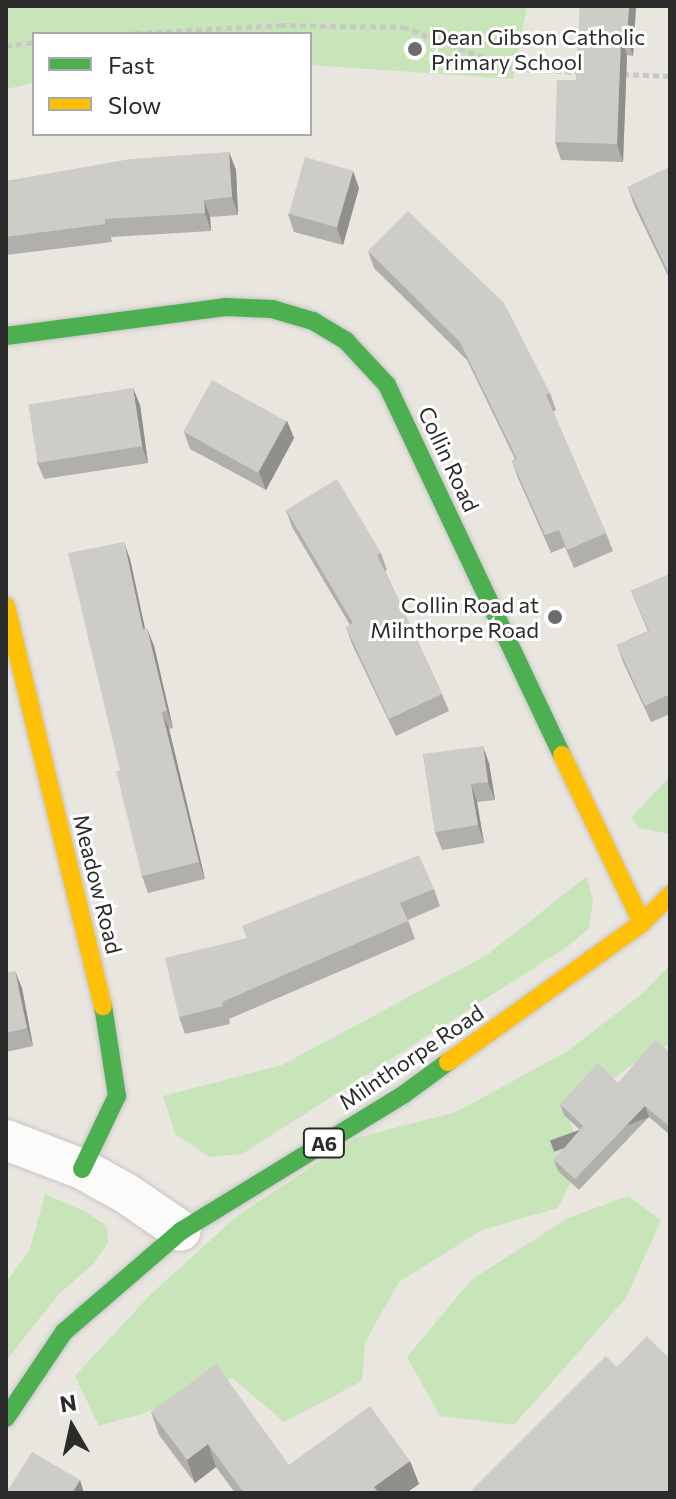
<!DOCTYPE html>
<style>
body{margin:0}
#map{position:relative;width:676px;height:1499px;overflow:hidden;background:#e9e6e0;font-family:Commissioner,sans-serif}
div>[style]{position:absolute}
[style*='--x']{left:calc(var(--x)*1px);top:calc(var(--y)*1px);width:calc(var(--w)*1px);rotate:calc(var(--a)*1deg)}
.green>*{inset:0;background:#c7e5b8}
.path>*{height:5px;margin-top:-2.5px;transform-origin:0;background:repeating-linear-gradient(90deg,#c8c8c7 0 6px,transparent 0 10px)}
.roads{filter:drop-shadow(0 0 2px #c7c5c5) drop-shadow(0 0 2px #c7c5c5)}
.street>*{height:40px;margin:-20px;padding:0 20px;transform-origin:20px;border-radius:20px;background:#fcfbfa}
.fast>*{height:18px;margin:-9px;padding:0 9px;transform-origin:9px;border-radius:9px;background:#4caf50}
.slow>*{height:18px;margin:-9px;padding:0 9px;transform-origin:9px;border-radius:9px;background:#ffc107}
.wall>*{inset:0;background:#b1afab}
.shaded-wall>*{inset:0;background:#908f8b;transform-origin:0 0}
.building>*{inset:0;background:#ceccc7;transform-origin:0 0}
.dots>*{width:22px;height:22px;translate:-50% -50%;box-sizing:border-box;border:4px solid #fff;border-radius:50%}
span{translate:-50% -50%;white-space:nowrap;text-align:center;line-height:1.15;-webkit-text-stroke:6px #fff;paint-order:stroke}
.shield-label span{padding:2px 6px;background:#fff;border:2px solid;border-radius:6px;-webkit-text-stroke-width:0}
.shield-label{font-size:20px;color:#2b2b2b;font-weight:700}
.poi-label{font-size:22px;color:#2b2b2b}
.left{translate:0 -50%;text-align:left}
.right{translate:-100% -50%;text-align:right}
.street-label{font-size:22px;color:#2b2b2b}
.frame{position:absolute;inset:0;border:8px solid #2b2b2b;pointer-events:none}
.legend{position:absolute;left:32px;top:32px;width:280px;height:104px;box-sizing:border-box;background:#fff;border:2px solid #aaa;margin:0;padding:10px 14px;list-style:none;font-size:24px;color:#2b2b2b}
.legend li{display:flex;align-items:center;gap:16px;height:40px}
.legend b{width:40px;border:2px solid #aaa}
.north{position:absolute;left:32px;top:1387px;width:80px;height:80px;-webkit-text-stroke:6px #fff;paint-order:stroke;rotate:351deg;font-size:22px;font-weight:700;line-height:32px;text-align:center;color:#2b2b2b}
.north::after{content:'';display:block;margin:auto;width:28px;height:36px;background:#2b2b2b;clip-path:polygon(50% 0,100% 100%,50% 72%,0 100%)}
</style>
<div id="map">
<div class="green">
<div style="clip-path:polygon(6px 6px,527px 6px,513px 79px,310px 65px,310px 34px,34px 34px,34px 83px,6px 89px)"></div>
<div style="clip-path:polygon(670px 777px,670px 834px,639px 828px,631px 817px)"></div>
<div style="clip-path:polygon(587px 876px,593px 901px,589px 928px,567px 947px,242px 1154px,209px 1157px,175px 1134px,163px 1096px,282px 1065px,487px 955px)"></div>
<div style="clip-path:polygon(670px 965px,670px 1044px,627px 1068px,568px 1116px,583px 1158px,558px 1208px,482px 1230px,399px 1282px,365px 1342px,362px 1381px,284px 1422px,232px 1378px,189px 1390px,151px 1411px,99px 1426px,75px 1376px,150px 1295px,237px 1216px,356px 1138px,456px 1112px,566px 1052px,642px 994px)"></div>
<div style="clip-path:polygon(45px 1194px,86px 1212px,107px 1226px,108px 1243px,93px 1264px,57px 1296px,6px 1361px,6px 1283px,30px 1249px)"></div>
<div style="clip-path:polygon(628px 1196px,661px 1220px,626px 1298px,514px 1425px,440px 1416px,407px 1357px,471px 1280px,568px 1218px)"></div>
</div>
<div class="path">
<div style="--x:116;--y:34;--w:164;--a:-3.1"></div>
<div style="--x:280;--y:25;--w:123;--a:0.9"></div>
<div style="--x:403;--y:27;--w:120;--a:20.6"></div>
<div style="--x:515;--y:69;--w:66;--a:2.6"></div>
<div style="--x:6;--y:46;--w:28;--a:-8"></div>
<div style="--x:623;--y:74;--w:47;--a:2.4"></div>
</div>
<div class="roads">
<div class="street">
<div style="--x:6;--y:1140;--w:81;--a:20.9"></div>
<div style="--x:82;--y:1169;--w:51;--a:29.1"></div>
<div style="--x:127;--y:1194;--w:65;--a:34.4"></div>
</div>
<div class="fast">
<div style="--x:6;--y:336;--w:221;--a:-7.5"></div>
<div style="--x:225;--y:307;--w:47;--a:2.4"></div>
<div style="--x:272;--y:309;--w:43;--a:16.3"></div>
<div style="--x:313;--y:321;--w:39;--a:31"></div>
<div style="--x:346;--y:341;--w:60;--a:47"></div>
<div style="--x:387;--y:385;--w:409;--a:64.7"></div>
<div style="--x:82;--y:1169;--w:81;--a:-64.4"></div>
<div style="--x:117;--y:1096;--w:91;--a:-98.8"></div>
<div style="--x:6;--y:1418;--w:104;--a:-56"></div>
<div style="--x:64;--y:1332;--w:155;--a:-40.8"></div>
<div style="--x:181;--y:1231;--w:260;--a:-31.5"></div>
<div style="--x:403;--y:1095;--w:56;--a:-36.3"></div>
</div>
<div class="slow">
<div style="--x:6;--y:606;--w:412;--a:76.4"></div>
<div style="--x:562;--y:755;--w:186;--a:64.5"></div>
<div style="--x:448;--y:1062;--w:239;--a:-35.6"></div>
<div style="--x:642;--y:923;--w:40;--a:-45"></div>
</div>
</div>
<div class="wall">
<div style="clip-path:polygon(580px 6px,636px 6px,633px 56px,627px 55px,623px 162px,561px 160px,555px 142px,576px 80px)"></div>
<div style="clip-path:polygon(229px 152px,236px 170px,238px 215px,210px 217px,211px 231px,111px 237px,112px 242px,6px 255px,6px 181px)"></div>
<div style="clip-path:polygon(670px 167px,670px 280px,634px 205px,628px 187px)"></div>
<div style="clip-path:polygon(359px 188px,343px 245px,294px 232px,288px 214px)"></div>
<div style="clip-path:polygon(368px 251px,550px 393px,556px 410px,553px 412px,606px 533px,613px 551px,574px 568px,565px 547px,551px 553px,518px 478px,512px 461px,515px 459px,467px 360px,374px 268px)"></div>
<div style="clip-path:polygon(133px 388px,140px 405px,148px 463px,44px 479px,37px 462px)"></div>
<div style="clip-path:polygon(287px 421px,294px 438px,266px 490px,190px 449px,184px 432px)"></div>
<div style="clip-path:polygon(286px 510px,381px 553px,387px 570px,385px 571px,442px 694px,449px 711px,396px 736px,352px 644px,346px 627px,350px 625px,292px 527px)"></div>
<div style="clip-path:polygon(130px 559px,145px 629px,154px 646px,173px 728px,169px 729px,205px 879px,148px 893px,142px 876px,120px 771px)"></div>
<div style="clip-path:polygon(670px 574px,670px 714px,651px 722px,623px 662px,617px 645px,648px 631px,631px 591px)"></div>
<div style="clip-path:polygon(423px 754px,489px 763px,495px 800px,477px 802px,484px 843px,442px 850px,435px 832px)"></div>
<div style="clip-path:polygon(434px 889px,440px 906px,408px 920px,415px 939px,229px 1019px,230px 1024px,185px 1034px,179px 1017px,246px 938px)"></div>
<div style="clip-path:polygon(6px 973px,22px 988px,33px 1046px,6px 1052px)"></div>
<div style="clip-path:polygon(670px 1052px,670px 1135px,649px 1117px,579px 1190px,558px 1171px,554px 1160px,580px 1130px,564px 1115px,560px 1104px,618px 1083px)"></div>
<div style="clip-path:polygon(151px 1412px,289px 1465px,410px 1461px,419px 1484px,406px 1493px,235px 1493px,216px 1467px,195px 1483px,159px 1435px)"></div>
</div>
<div class="shaded-wall">
<div style="clip-path:polygon(629px 6px,636px 6px,633px 56px,627px 38px)"></div>
<div style="clip-path:polygon(621px 38px,627px 55px,623px 162px,617px 144px)"></div>
<div style="clip-path:polygon(229px 152px,236px 170px,238px 215px,232px 197px)"></div>
<div style="clip-path:polygon(353px 171px,359px 188px,343px 245px,337px 228px)"></div>
<div style="clip-path:polygon(204px 200px,210px 217px,211px 231px,205px 213px)"></div>
<div style="clip-path:polygon(133px 388px,140px 405px,148px 463px,142px 446px)"></div>
<div style="clip-path:polygon(287px 421px,294px 438px,266px 490px,259px 472px)"></div>
<div style="clip-path:polygon(124px 542px,130px 559px,149px 647px,143px 629px)"></div>
<div style="clip-path:polygon(147px 628px,154px 646px,173px 728px,167px 711px)"></div>
<div style="clip-path:polygon(162px 712px,169px 729px,205px 879px,199px 862px)"></div>
<div style="clip-path:polygon(483px 746px,489px 763px,495px 800px,488px 782px)"></div>
<div style="clip-path:polygon(471px 784px,477px 802px,484px 843px,478px 825px)"></div>
<div style="clip-path:polygon(15px 971px,22px 988px,33px 1046px,27px 1028px)"></div>
<div style="left:645px;top:1106px;width:12px;height:101px;rotate:70deg"></div>
<div style="clip-path:polygon(208px 1444px,216px 1467px,195px 1483px,187px 1460px)"></div>
<div style="clip-path:polygon(410px 1461px,419px 1484px,406px 1493px,376px 1493px,374px 1487px)"></div>
<div style="clip-path:polygon(80px 1480px,84px 1493px,72px 1493px)"></div>
</div>
<div class="building">
<div style="clip-path:polygon(580px 6px,629px 6px,627px 38px,621px 38px,617px 144px,555px 142px,557px 80px,576px 80px)"></div>
<div style="clip-path:polygon(229px 152px,232px 197px,204px 200px,205px 213px,105px 219px,105px 224px,6px 237px,6px 181px,130px 159px)"></div>
<div style="left:305px;top:157px;width:50px;height:59px;rotate:16deg"></div>
<div style="clip-path:polygon(670px 167px,670px 276px,628px 187px)"></div>
<div style="clip-path:polygon(408px 211px,504px 303px,550px 393px,546px 395px,606px 533px,567px 550px,559px 530px,545px 535px,512px 461px,517px 459px,460px 342px,368px 251px)"></div>
<div style="left:212px;top:380px;width:85px;height:59px;rotate:29deg"></div>
<div style="left:133px;top:388px;width:59px;height:106px;rotate:81deg"></div>
<div style="clip-path:polygon(337px 479px,381px 553px,377px 555px,442px 694px,389px 719px,346px 627px,353px 623px,286px 510px)"></div>
<div style="clip-path:polygon(124px 542px,143px 629px,147px 628px,167px 711px,162px 712px,199px 862px,142px 876px,116px 771px,120px 771px,68px 553px)"></div>
<div style="clip-path:polygon(670px 574px,670px 694px,645px 706px,617px 645px,649px 631px,631px 591px)"></div>
<div style="clip-path:polygon(483px 746px,488px 782px,471px 784px,478px 825px,435px 832px,423px 754px)"></div>
<div style="clip-path:polygon(419px 855px,434px 889px,400px 903px,408px 921px,222px 1002px,223px 1006px,179px 1017px,165px 958px,247px 938px,242px 926px)"></div>
<div style="clip-path:polygon(15px 971px,27px 1028px,6px 1033px,6px 973px)"></div>
<div style="clip-path:polygon(655px 1040px,670px 1052px,670px 1127px,645px 1106px,575px 1179px,554px 1160px,583px 1126px,560px 1104px,598px 1063px,618px 1083px)"></div>
<div style="clip-path:polygon(647px 1336px,670px 1359px,670px 1493px,471px 1493px,470px 1492px,606px 1356px,617px 1367px)"></div>
<div style="clip-path:polygon(216px 1364px,289px 1465px,370px 1406px,410px 1461px,374px 1487px,379px 1493px,244px 1493px,208px 1444px,187px 1460px,151px 1412px)"></div>
<div style="clip-path:polygon(32px 1452px,80px 1480px,72px 1493px,6px 1493px)"></div>
</div>
<div class="dots">
<div style="left:415px;top:49px;background:#6e6c6a"></div>
<div style="left:555px;top:617px;background:#6e6c6a"></div>
</div>
<div class="shield-label">
<span style="left:324px;top:1143px">A6</span>
</div>
<div class="poi-label">
<span class="left" style="left:431px;top:49px">Dean Gibson Catholic<br>Primary School</span>
<span class="right" style="left:539px;top:617px">Collin Road at<br>Milnthorpe Road</span>
</div>
<div class="street-label">
<span style="left:449px;top:459px;rotate:65deg">Collin Road</span>
<span style="left:98px;top:884px;rotate:76deg">Meadow Road</span>
<span style="left:411px;top:1057px;rotate:-34deg">Milnthorpe Road</span>
</div>
<div class="frame"></div>
<ul class="legend">
<li><b style="height:10px;background:#4caf50"></b>Fast</li>
<li><b style="height:10px;background:#ffc107"></b>Slow</li>
</ul>
<div class="north">N</div>
</div>
